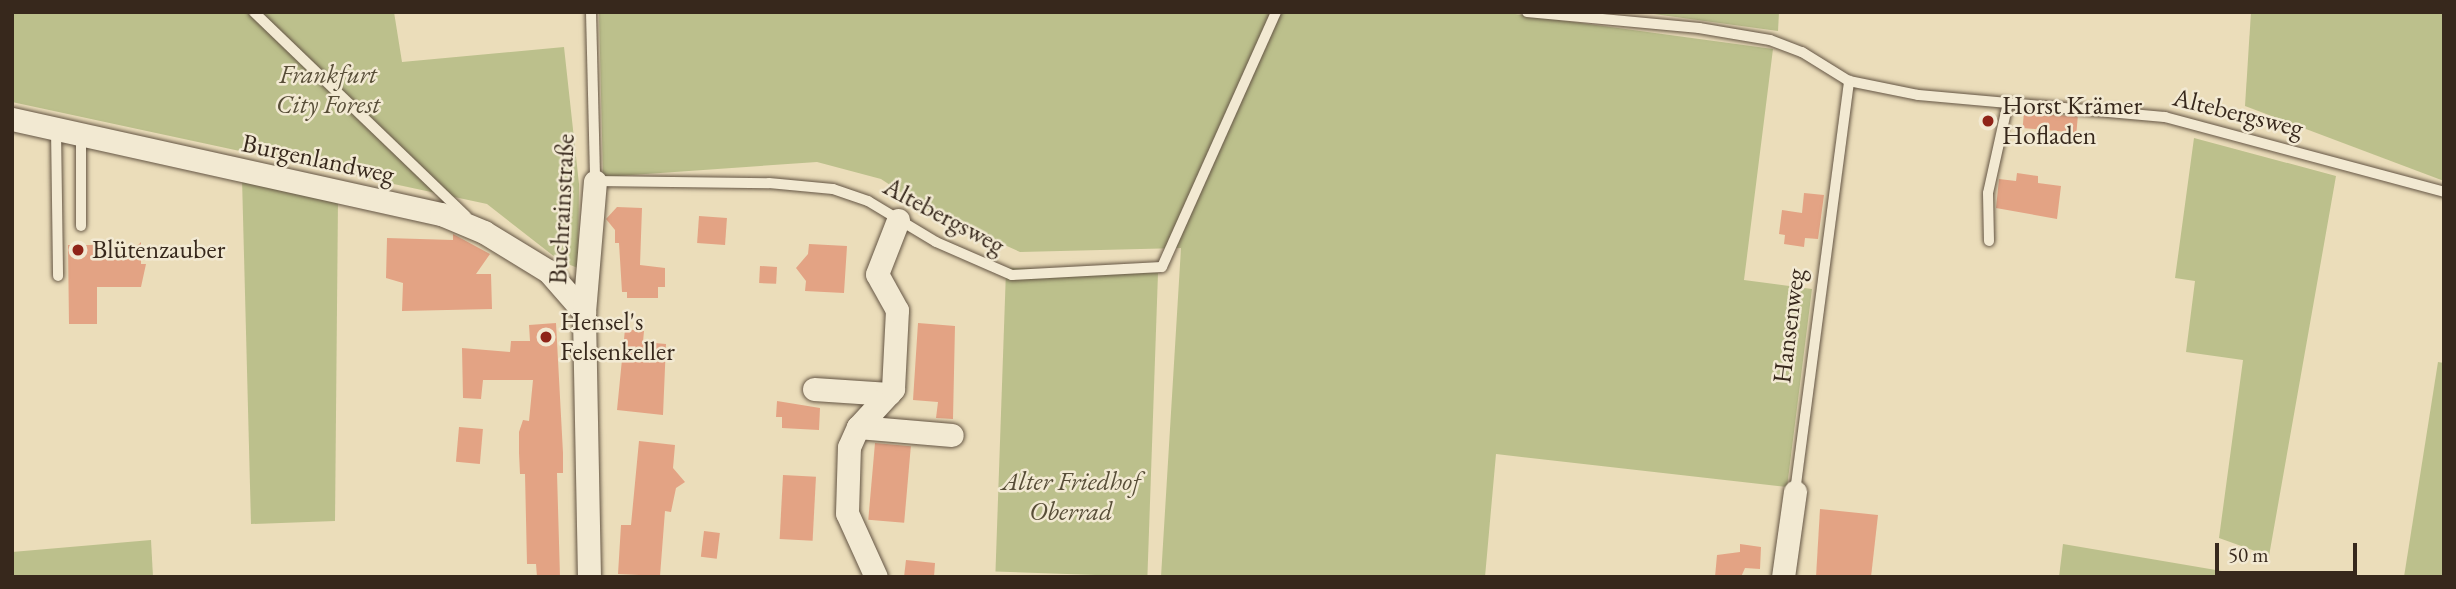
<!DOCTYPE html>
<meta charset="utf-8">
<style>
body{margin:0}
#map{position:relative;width:2456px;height:589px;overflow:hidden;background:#ebddba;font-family:"EB Garamond",serif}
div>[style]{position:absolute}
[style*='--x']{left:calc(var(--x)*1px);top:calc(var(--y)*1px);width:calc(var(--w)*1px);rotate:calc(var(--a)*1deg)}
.green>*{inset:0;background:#bcc08c;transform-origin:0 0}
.building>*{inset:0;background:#e3a384;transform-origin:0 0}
.roads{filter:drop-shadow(0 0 2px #645544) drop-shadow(0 0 2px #645544)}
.service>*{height:10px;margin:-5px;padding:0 5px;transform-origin:5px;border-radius:5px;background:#f2e9d2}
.minor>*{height:23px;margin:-11.5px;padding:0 11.5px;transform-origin:11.5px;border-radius:11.5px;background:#f2e9d2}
.dots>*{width:19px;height:19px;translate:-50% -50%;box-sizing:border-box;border:4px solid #f2e9d2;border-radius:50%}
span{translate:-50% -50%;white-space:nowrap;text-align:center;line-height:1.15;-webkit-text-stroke:5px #f2e9d2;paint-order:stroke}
.park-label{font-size:26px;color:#584e38;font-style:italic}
.poi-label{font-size:26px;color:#37281c}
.left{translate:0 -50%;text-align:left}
.street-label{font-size:26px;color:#37281c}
.frame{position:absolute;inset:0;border:14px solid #37281c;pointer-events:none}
.scale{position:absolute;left:2215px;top:543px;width:142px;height:32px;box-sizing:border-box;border:4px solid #37281c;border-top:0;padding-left:9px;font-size:21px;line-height:24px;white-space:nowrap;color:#37281c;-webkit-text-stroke:5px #f2e9d2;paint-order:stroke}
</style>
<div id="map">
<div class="green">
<div style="clip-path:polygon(12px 12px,394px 12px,402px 62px,564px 47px,579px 184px,578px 268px,560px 261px,487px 204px,12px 102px)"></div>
<div style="clip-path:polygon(599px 12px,1501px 12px,1773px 49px,1744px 280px,1812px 289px,1787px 487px,1496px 454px,1485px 577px,1161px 577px,1181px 248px,1020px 252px,931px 212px,881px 179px,817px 162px,603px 177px)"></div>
<div style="clip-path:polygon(1639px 12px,1779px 12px,1778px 31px)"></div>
<div style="clip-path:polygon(2251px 12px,2444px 12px,2444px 181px,2245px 106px)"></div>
<div style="clip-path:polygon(2194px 138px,2336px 176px,2269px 556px,2219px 538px,2243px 360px,2186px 352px,2195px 281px,2175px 278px)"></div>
<div style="clip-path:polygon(242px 178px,338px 200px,335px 521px,251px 524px)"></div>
<div style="left:1158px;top:273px;width:304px;height:152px;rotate:92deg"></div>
<div style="clip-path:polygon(2438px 362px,2444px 363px,2444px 577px,2404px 577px)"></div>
<div style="clip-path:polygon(151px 540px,153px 577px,12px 577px,12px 552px)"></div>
<div style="clip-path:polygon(2063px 544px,2257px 577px,2059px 577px)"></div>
</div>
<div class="building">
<div style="left:2024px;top:112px;width:54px;height:16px;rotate:5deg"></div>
<div style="clip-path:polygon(2017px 173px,2038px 176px,2038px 183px,2061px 186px,2057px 219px,1996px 208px,1999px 179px,2016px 181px)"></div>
<div style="clip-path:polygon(1804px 193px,1824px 195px,1818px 239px,1805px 238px,1804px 247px,1784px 244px,1785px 235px,1779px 234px,1782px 210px,1802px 213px)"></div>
<div style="clip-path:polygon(617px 207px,642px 208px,640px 265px,665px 268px,665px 287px,658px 287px,658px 298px,627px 298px,627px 292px,622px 292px,619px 243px,615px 243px,615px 230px,606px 219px)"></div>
<div style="left:699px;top:216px;width:28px;height:27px;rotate:4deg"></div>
<div style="clip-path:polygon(453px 234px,490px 254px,476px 274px,491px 274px,492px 309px,402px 311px,403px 283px,386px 278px,387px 238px,453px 240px)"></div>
<div style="clip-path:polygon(141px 242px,141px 264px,146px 264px,141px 287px,97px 287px,97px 324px,69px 324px,68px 245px,97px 245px,97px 255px,129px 255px)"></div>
<div style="clip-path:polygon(809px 244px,847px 246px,844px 293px,805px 291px,806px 281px,796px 268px,808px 254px)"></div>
<div style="left:760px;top:266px;width:17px;height:17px;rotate:3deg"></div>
<div style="clip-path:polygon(556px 323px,563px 453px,563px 473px,557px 473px,560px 577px,537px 577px,536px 564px,527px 564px,525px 474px,520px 474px,519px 453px,519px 432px,523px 420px,529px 421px,533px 380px,483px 380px,481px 399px,463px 398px,462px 348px,510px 352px,511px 341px,530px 341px,529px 325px)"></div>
<div style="clip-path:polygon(918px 323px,955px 326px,953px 419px,936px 418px,938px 402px,913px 400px)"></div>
<div style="clip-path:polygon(625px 329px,644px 331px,643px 342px,666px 344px,663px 415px,617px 410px)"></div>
<div style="clip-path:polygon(777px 401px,820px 408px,819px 430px,782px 428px,782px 417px,776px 417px)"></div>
<div style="left:459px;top:427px;width:24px;height:35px;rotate:5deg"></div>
<div style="clip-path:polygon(639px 441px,675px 445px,673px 468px,685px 482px,676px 488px,671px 512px,665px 511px,660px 576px,618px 574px,621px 525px,631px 525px)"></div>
<div style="left:875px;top:443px;width:36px;height:77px;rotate:5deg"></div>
<div style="left:783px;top:475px;width:33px;height:64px;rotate:3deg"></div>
<div style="clip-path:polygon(1820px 509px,1878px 515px,1871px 577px,1816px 577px)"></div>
<div style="left:704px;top:531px;width:16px;height:26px;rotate:7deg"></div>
<div style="clip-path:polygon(1740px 544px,1761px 547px,1760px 569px,1745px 568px,1741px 577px,1715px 577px,1717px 555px,1740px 552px)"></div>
<div style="clip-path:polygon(906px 560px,935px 563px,934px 577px,904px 577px)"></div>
</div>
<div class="roads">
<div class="service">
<div style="--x:254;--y:12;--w:294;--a:43.9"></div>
<div style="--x:591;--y:12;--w:169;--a:88.6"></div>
<div style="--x:595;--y:181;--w:174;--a:0.7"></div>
<div style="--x:769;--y:183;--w:64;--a:5.4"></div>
<div style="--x:833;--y:189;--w:37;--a:19"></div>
<div style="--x:868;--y:201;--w:79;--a:31.1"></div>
<div style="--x:936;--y:242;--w:83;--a:23.5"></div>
<div style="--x:1012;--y:275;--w:150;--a:-3.1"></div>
<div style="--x:1162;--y:267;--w:279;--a:-65.9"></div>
<div style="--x:1527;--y:12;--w:173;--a:5.3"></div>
<div style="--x:1699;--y:28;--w:72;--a:9.6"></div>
<div style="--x:1770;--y:40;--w:34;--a:21"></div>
<div style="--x:1802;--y:52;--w:55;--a:31.7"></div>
<div style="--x:1849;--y:81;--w:70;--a:11.5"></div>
<div style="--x:1918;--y:95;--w:248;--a:5.1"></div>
<div style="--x:2165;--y:117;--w:289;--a:15"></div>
<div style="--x:56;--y:129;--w:147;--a:89.2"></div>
<div style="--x:81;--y:226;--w:91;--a:-90"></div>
<div style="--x:1989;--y:241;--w:48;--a:-91.2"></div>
<div style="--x:1988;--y:193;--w:92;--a:-77.5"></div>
<div style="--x:1795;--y:492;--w:415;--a:-82.5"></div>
</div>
<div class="minor">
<div style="--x:12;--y:119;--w:439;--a:12.5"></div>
<div style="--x:441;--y:214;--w:47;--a:22.7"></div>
<div style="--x:484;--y:232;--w:75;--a:31.4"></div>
<div style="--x:548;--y:271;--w:55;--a:48.7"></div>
<div style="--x:814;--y:389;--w:75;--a:3.8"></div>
<div style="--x:858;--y:427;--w:94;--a:4.9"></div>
<div style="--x:589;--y:577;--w:265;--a:-91.1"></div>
<div style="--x:584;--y:312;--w:131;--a:-85.2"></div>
<div style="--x:876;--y:577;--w:70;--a:-114.4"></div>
<div style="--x:847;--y:513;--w:66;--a:-88.3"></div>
<div style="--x:849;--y:447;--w:22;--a:-66"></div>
<div style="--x:858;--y:427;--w:52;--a:-47.4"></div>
<div style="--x:893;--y:389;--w:79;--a:-87.1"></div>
<div style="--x:897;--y:310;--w:41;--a:-119.1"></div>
<div style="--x:877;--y:274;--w:58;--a:-68.7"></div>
<div style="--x:1783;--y:577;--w:86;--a:-82"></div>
</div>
</div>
<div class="dots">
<div style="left:1988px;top:121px;background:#8f2418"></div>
<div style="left:78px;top:250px;background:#8f2418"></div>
<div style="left:546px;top:337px;background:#8f2418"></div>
</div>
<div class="park-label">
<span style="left:328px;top:90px">Frankfurt<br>City Forest</span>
<span style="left:1071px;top:497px">Alter Friedhof<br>Oberrad</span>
</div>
<div class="poi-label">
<span class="left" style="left:2002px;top:121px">Horst Krämer<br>Hofladen</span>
<span class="left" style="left:92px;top:250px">Blütenzauber</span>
<span class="left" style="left:560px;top:337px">Hensel's<br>Felsenkeller</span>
</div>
<div class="street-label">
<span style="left:2238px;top:113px;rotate:14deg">Altebergsweg</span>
<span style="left:318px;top:159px;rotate:12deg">Burgenlandweg</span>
<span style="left:562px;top:209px;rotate:-87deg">Buchrainstraße</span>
<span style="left:944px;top:216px;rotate:28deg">Altebergsweg</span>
<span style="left:1789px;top:326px;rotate:-83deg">Hansenweg</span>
</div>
<div class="frame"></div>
<div class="scale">50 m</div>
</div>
